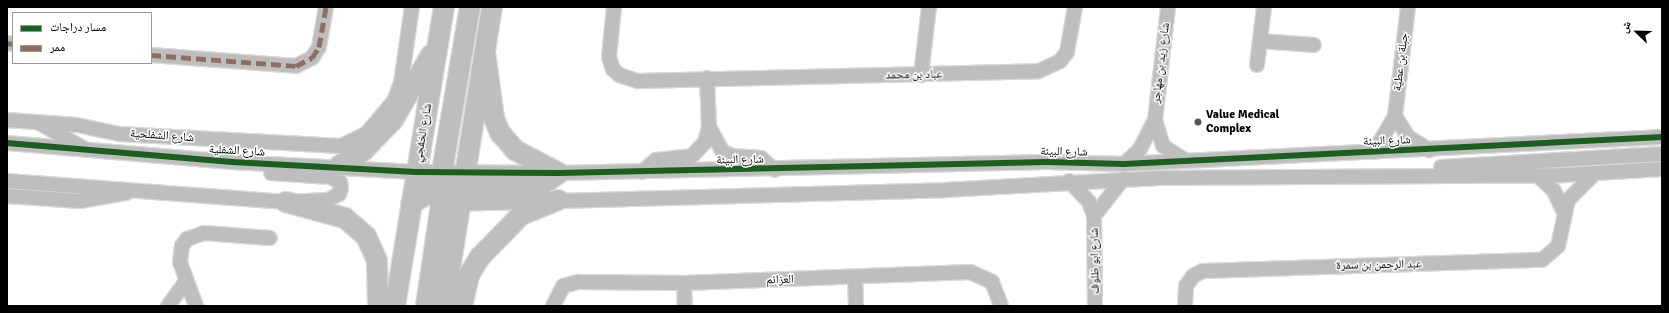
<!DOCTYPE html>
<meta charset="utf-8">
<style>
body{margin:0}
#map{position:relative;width:1669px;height:313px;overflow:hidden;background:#fff;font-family:Signika,"Noto Naskh Arabic",sans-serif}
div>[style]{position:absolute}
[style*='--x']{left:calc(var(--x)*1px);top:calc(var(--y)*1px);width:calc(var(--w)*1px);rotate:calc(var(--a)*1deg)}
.roads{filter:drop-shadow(1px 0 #dbdbdb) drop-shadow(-1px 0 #dbdbdb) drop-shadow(0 1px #dbdbdb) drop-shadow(0 -1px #dbdbdb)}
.minor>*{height:14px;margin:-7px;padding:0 7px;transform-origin:7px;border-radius:7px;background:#bebebe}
.highway>*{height:20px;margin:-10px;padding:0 10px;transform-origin:10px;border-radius:10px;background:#bebebe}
.quiet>*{height:5px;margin-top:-2.5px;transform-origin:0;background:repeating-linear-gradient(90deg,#8d6e63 0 10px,transparent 0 15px)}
.cycleway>*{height:6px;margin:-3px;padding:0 3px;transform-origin:3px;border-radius:3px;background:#1b5e20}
.dots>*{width:11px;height:11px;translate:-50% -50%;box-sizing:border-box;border:2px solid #fff;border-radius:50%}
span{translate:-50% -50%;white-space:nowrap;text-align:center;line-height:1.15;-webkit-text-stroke:3px #fff;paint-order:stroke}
.street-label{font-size:12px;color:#000}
.poi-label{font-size:12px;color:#000;font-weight:700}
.left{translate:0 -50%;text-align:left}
.frame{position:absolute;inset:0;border:8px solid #000;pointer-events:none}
.legend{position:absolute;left:12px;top:12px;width:140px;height:52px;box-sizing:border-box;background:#fff;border:1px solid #999;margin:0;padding:5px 7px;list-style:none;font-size:12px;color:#000}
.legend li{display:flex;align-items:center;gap:8px;height:20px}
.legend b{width:20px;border:1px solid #999}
.north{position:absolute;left:1617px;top:12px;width:40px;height:40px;-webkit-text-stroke:3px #fff;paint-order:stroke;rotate:293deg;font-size:11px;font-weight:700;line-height:16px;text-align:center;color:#000}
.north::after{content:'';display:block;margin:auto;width:14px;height:18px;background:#000;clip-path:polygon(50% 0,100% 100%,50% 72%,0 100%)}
</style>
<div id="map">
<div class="roads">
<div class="minor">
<div style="--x:614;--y:7;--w:50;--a:95.7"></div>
<div style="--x:609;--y:57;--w:13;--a:72"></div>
<div style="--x:613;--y:69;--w:8;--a:45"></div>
<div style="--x:619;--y:75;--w:20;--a:18"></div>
<div style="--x:638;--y:81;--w:401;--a:-1.4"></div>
<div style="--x:1039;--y:71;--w:23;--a:-25"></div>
<div style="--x:1060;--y:61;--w:11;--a:-52"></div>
<div style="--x:1067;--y:52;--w:46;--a:-79.9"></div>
<div style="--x:1260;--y:41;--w:54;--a:4.2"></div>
<div style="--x:7;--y:43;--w:6;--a:9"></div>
<div style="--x:151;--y:55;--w:145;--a:4.3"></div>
<div style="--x:296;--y:66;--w:18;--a:-27"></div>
<div style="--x:312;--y:58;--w:13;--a:-58"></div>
<div style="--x:319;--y:47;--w:41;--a:-80.1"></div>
<div style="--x:1257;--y:65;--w:58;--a:-83.1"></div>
<div style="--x:921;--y:75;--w:68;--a:-83.3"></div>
<div style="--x:1395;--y:116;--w:25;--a:58"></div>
<div style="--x:1408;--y:137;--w:25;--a:32"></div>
<div style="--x:7;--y:120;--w:70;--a:4.1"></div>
<div style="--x:77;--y:125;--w:43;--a:12.1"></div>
<div style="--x:119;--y:134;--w:222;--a:3.1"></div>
<div style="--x:341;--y:146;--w:28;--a:-26"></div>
<div style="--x:366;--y:134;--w:43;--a:-49.7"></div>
<div style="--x:394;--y:101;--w:19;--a:-69"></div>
<div style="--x:401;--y:83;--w:77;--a:-81.8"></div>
<div style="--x:1155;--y:120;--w:27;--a:73"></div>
<div style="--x:1163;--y:146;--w:27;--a:33"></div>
<div style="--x:41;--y:124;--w:48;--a:29.7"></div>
<div style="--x:709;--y:127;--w:29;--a:61"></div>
<div style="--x:723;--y:152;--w:11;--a:22"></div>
<div style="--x:733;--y:156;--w:28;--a:4"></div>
<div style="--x:761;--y:158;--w:18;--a:41"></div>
<div style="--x:7;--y:143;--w:226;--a:4.8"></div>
<div style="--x:232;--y:162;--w:184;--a:3.1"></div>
<div style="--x:416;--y:172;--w:143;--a:0.4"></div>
<div style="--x:559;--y:173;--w:488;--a:-1.3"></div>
<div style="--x:1047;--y:162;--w:77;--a:1.5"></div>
<div style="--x:1124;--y:164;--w:539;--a:-2.87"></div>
<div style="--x:1374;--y:152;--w:42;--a:-59.7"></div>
<div style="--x:1395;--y:116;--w:110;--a:-83.2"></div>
<div style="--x:1124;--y:164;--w:22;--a:-43"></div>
<div style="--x:1140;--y:149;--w:33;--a:-63"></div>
<div style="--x:1155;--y:120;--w:114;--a:-83.4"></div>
<div style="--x:1441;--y:167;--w:221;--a:-3.4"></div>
<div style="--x:642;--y:172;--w:18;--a:-41"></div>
<div style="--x:656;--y:160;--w:36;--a:-6"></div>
<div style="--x:692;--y:156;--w:19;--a:-47"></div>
<div style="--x:705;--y:142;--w:16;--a:-75"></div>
<div style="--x:709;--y:127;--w:49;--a:-92.3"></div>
<div style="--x:1537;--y:175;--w:23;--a:43"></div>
<div style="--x:1554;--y:191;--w:23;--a:65"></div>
<div style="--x:7;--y:181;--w:280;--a:4.3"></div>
<div style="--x:286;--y:202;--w:42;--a:-2.7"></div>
<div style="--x:328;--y:200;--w:13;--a:-29"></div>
<div style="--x:339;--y:194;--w:6;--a:-72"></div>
<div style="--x:341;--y:188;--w:6;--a:-99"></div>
<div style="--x:340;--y:182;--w:11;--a:-153"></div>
<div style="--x:330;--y:177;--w:59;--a:-176.1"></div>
<div style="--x:1069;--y:181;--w:29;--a:46"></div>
<div style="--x:1089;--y:202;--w:15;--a:70"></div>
<div style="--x:1094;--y:216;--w:90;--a:89.4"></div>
<div style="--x:7;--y:196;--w:73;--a:3.9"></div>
<div style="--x:80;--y:201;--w:47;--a:-9.9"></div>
<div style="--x:451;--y:204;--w:494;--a:-1.6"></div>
<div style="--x:945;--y:190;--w:214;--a:-3.2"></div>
<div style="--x:1159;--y:178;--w:404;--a:-0.4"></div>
<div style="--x:1563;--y:175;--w:99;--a:-3.5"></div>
<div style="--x:1094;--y:216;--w:47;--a:-51.9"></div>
<div style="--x:855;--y:277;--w:29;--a:88"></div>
<div style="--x:684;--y:283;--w:23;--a:88"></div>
<div style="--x:168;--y:306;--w:31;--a:-54"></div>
<div style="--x:196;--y:306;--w:47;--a:-110"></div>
<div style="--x:180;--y:262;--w:16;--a:-83"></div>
<div style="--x:182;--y:246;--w:9;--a:-54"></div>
<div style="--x:187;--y:239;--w:18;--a:-19"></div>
<div style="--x:204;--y:233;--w:66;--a:4.3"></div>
<div style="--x:553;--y:306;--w:22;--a:-63"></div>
<div style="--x:563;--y:286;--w:16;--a:-15"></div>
<div style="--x:578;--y:282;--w:106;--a:0.5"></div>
<div style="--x:684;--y:283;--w:286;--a:-2.2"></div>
<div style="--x:970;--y:272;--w:24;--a:24"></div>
<div style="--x:992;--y:282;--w:26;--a:69"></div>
<div style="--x:1185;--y:306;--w:20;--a:-87"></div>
<div style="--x:1186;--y:286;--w:12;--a:-55"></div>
<div style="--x:1193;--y:276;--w:11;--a:-27"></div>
<div style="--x:1203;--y:271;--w:339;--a:-1.9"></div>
<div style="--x:1542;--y:260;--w:21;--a:-41"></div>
<div style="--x:1558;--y:246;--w:47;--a:-77.7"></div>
<div style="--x:1568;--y:200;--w:37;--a:-45"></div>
</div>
<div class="highway">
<div style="--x:339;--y:166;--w:28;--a:-32"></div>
<div style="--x:363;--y:151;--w:43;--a:-45.9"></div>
<div style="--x:393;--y:120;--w:75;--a:-59.7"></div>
<div style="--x:452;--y:198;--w:28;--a:-111"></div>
<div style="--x:442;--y:172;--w:167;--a:-80.4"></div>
<div style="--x:286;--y:202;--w:61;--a:15.2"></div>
<div style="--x:345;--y:218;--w:28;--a:41"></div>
<div style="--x:366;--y:236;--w:27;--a:66"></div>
<div style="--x:377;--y:261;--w:45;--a:88.7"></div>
<div style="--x:411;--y:204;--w:28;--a:-32"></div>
<div style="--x:435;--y:189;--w:106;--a:-1.6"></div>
<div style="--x:541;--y:186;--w:22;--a:-36"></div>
<div style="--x:559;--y:173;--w:50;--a:-152.4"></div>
<div style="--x:515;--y:150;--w:23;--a:-131"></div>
<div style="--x:500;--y:133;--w:16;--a:-112"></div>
<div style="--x:494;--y:118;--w:67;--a:-97.8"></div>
<div style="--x:395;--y:306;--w:303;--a:-80.7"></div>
<div style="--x:426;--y:306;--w:102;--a:-81.6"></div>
<div style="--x:441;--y:205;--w:27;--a:-117"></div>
<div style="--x:444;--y:306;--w:303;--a:-80.9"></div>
<div style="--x:462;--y:306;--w:32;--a:-77"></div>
<div style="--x:469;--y:275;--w:21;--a:-59"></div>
<div style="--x:480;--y:257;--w:59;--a:-45.7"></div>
<div style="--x:521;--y:215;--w:40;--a:-22"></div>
</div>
</div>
<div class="quiet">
<div style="--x:7;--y:43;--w:6;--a:9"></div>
<div style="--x:151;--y:55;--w:145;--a:4.3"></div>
<div style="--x:296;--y:66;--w:18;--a:-27"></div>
<div style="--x:312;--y:58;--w:13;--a:-58"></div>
<div style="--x:319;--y:47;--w:41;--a:-80.1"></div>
</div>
<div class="cycleway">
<div style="--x:7;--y:143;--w:226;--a:4.8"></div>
<div style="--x:232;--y:162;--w:184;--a:3.1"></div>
<div style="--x:416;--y:172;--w:143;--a:0.4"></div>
<div style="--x:559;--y:173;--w:488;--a:-1.3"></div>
<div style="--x:1047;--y:162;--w:77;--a:1.5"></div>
<div style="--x:1124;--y:164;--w:539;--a:-2.87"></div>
</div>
<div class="dots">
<div style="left:1198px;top:122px;background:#595959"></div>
</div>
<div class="street-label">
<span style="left:1401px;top:62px;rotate:-83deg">جبلة بن عطية</span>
<span style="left:1161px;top:63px;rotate:-83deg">شارع زيد بن مهاجر</span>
<span style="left:914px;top:75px;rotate:-1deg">عباد بن محمد</span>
<span style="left:423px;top:133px;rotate:-80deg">شارع الخفجي</span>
<span style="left:162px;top:136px;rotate:4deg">شارع الشفلحية</span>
<span style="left:1387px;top:141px;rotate:-2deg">شارع البيئة</span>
<span style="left:237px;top:151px;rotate:3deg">شارع الشفلية</span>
<span style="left:1064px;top:152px;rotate:1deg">شارع البيئة</span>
<span style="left:740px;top:160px;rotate:-1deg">شارع البيئة</span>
<span style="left:1095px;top:261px;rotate:-91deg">شارع ابو ظلوف</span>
<span style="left:1379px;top:265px;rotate:-1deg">عبد الرحمن بن سمرة</span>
<span style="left:780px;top:280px;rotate:-2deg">العزائم</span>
</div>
<div class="poi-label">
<span class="left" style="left:1206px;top:122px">Value Medical<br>Complex</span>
</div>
<div class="frame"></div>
<ul class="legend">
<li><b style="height:5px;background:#1b5e20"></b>مسار دراجات</li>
<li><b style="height:5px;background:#8d6e63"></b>ممر</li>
</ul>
<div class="north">ش</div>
</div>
